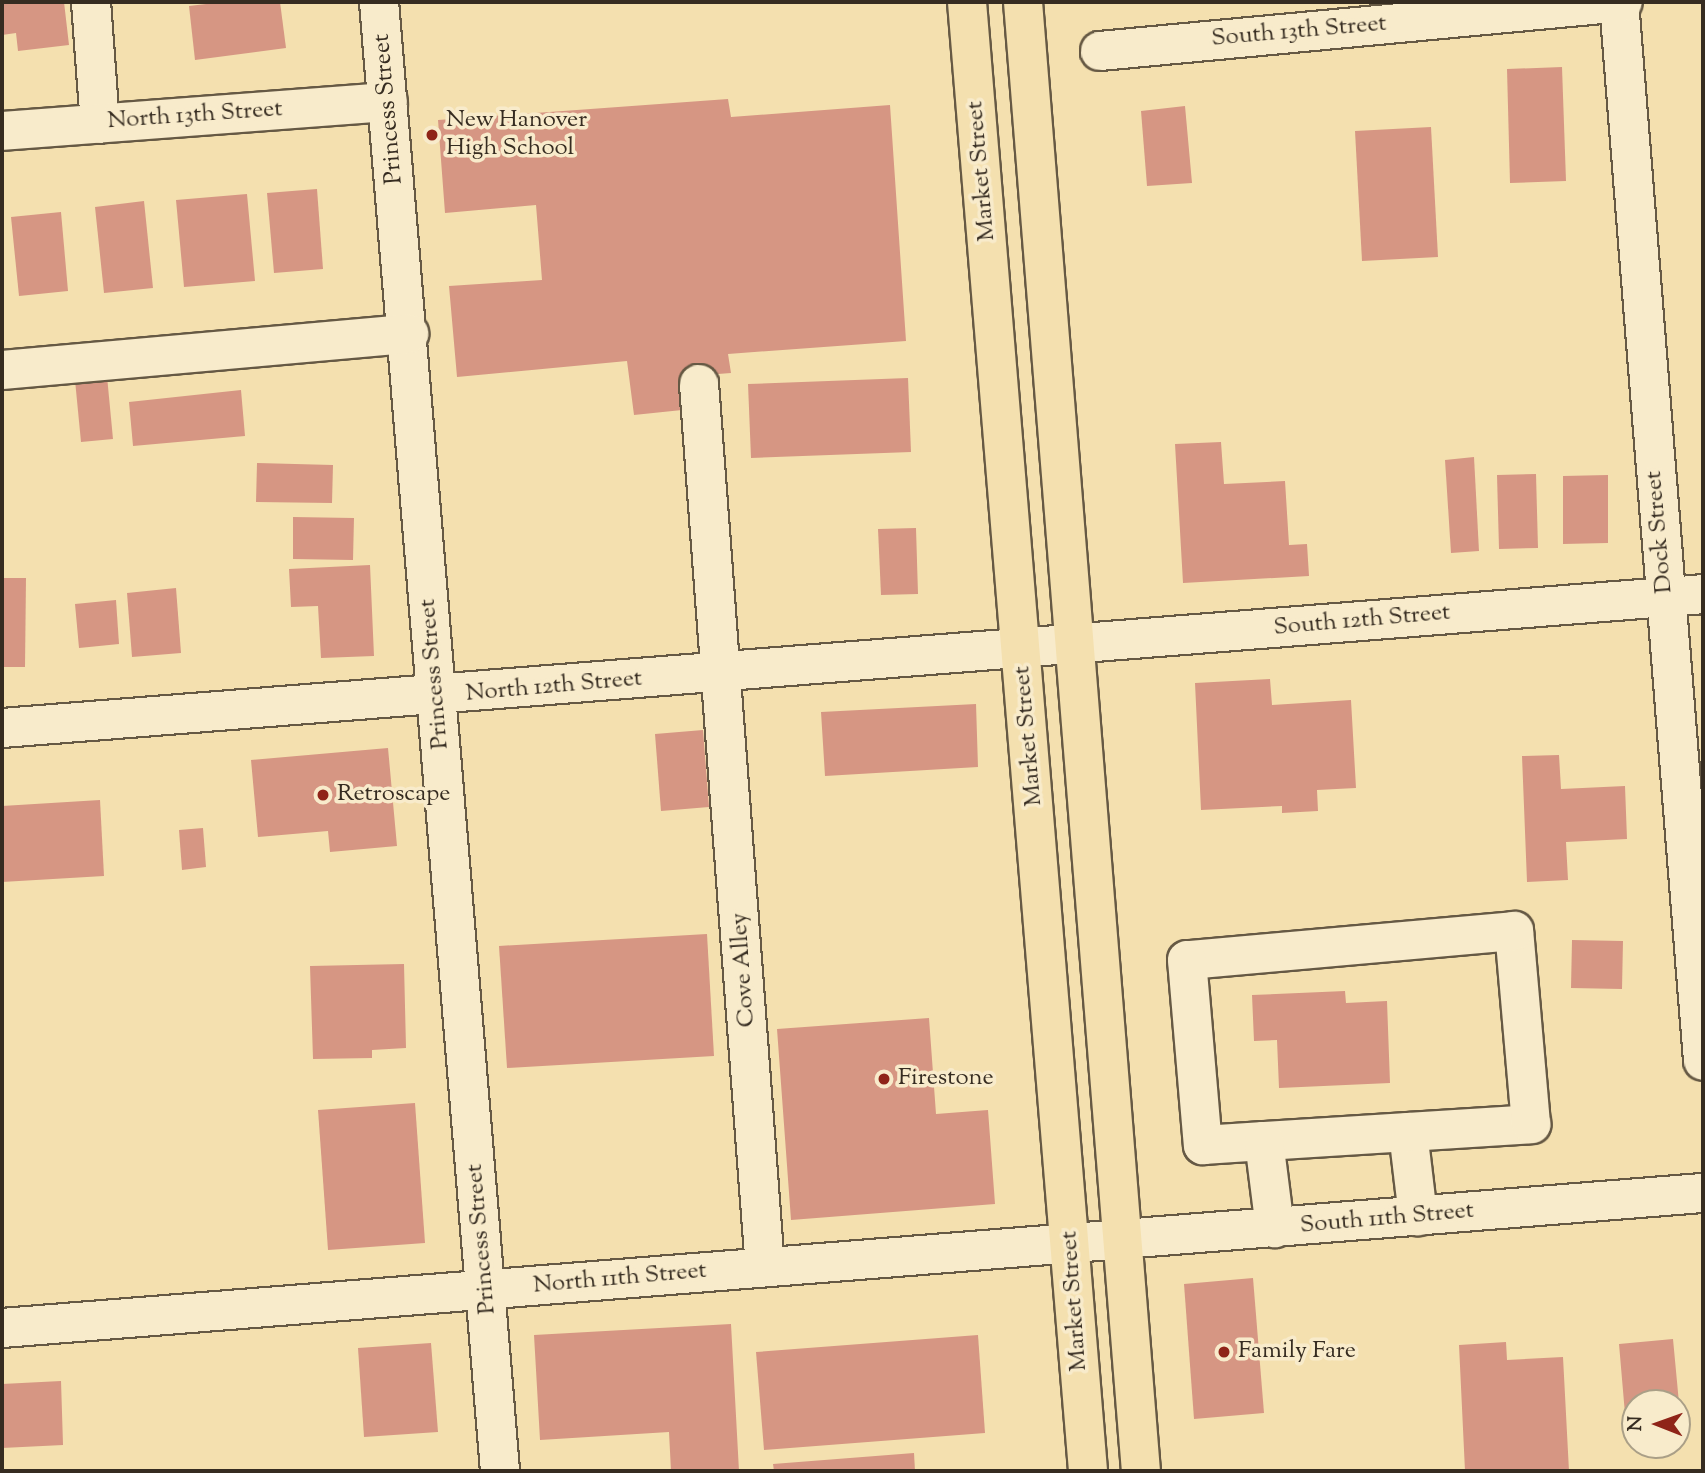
<!DOCTYPE html>
<style>
body{margin:0}
#map{position:relative;width:1705px;height:1473px;overflow:hidden;background:#f4e0af;font-family:"Sorts Mill Goudy",serif}
div>[style]{position:absolute}
[style*='--x']{left:calc(var(--x)*1px);top:calc(var(--y)*1px);width:calc(var(--w)*1px);rotate:calc(var(--a)*1deg)}
.building>*{inset:0;background:#d69683}
.roads{filter:drop-shadow(2px 0 #665944) drop-shadow(-2px 0 #665944) drop-shadow(0 2px #665944) drop-shadow(0 -2px #665944)}
.minor>*{height:38px;margin:-19px;padding:0 19px;transform-origin:19px;border-radius:19px;background:#f8ebcb}
.major>*{height:38px;margin:-19px;padding:0 19px;transform-origin:19px;border-radius:19px;background:#f4e0af}
.dots>*{width:19px;height:19px;translate:-50% -50%;box-sizing:border-box;border:4px solid #f8ebcb;border-radius:50%}
span{translate:-50% -50%;white-space:nowrap;text-align:center;line-height:1.15;-webkit-text-stroke:7px #f8ebcb;paint-order:stroke}
.street-label{font-size:24px;color:#362c21}
.poi-label{font-size:24px;color:#362c21}
.left{translate:0 -50%;text-align:left}
.frame{position:absolute;inset:0;border:4px solid #362c21;pointer-events:none}
.north{position:absolute;left:1621px;top:1389px;width:70px;height:70px;box-sizing:border-box;background:#f8ebcb;border:2px solid #aa9f87;border-radius:50%;rotate:271deg;font-size:19px;font-weight:700;line-height:28px;text-align:center;color:#362c21}
.north::after{content:'';display:block;margin:auto;width:24px;height:32px;background:#8f2418;clip-path:polygon(50% 0,100% 100%,50% 72%,0 100%)}
</style>
<div id="map">
<div class="building">
<div style="clip-path:polygon(2px 2px,64px 2px,69px 45px,18px 51px,16px 33px,2px 35px)"></div>
<div style="clip-path:polygon(223px 2px,280px 2px,286px 48px,195px 60px,189px 6px)"></div>
<div style="clip-path:polygon(1562px 67px,1566px 181px,1510px 183px,1507px 69px)"></div>
<div style="clip-path:polygon(728px 99px,731px 117px,890px 105px,906px 341px,728px 354px,731px 373px,679px 377px,682px 410px,634px 415px,627px 361px,457px 377px,449px 286px,542px 280px,536px 205px,445px 213px,438px 120px)"></div>
<div style="clip-path:polygon(1185px 106px,1192px 183px,1147px 186px,1141px 111px)"></div>
<div style="clip-path:polygon(1431px 127px,1438px 257px,1362px 261px,1355px 131px)"></div>
<div style="clip-path:polygon(317px 189px,323px 269px,274px 273px,267px 193px)"></div>
<div style="clip-path:polygon(247px 194px,255px 281px,184px 287px,176px 200px)"></div>
<div style="clip-path:polygon(144px 201px,153px 288px,104px 293px,95px 207px)"></div>
<div style="clip-path:polygon(61px 212px,68px 291px,19px 296px,11px 217px)"></div>
<div style="clip-path:polygon(107px 376px,113px 439px,81px 442px,75px 380px)"></div>
<div style="clip-path:polygon(908px 378px,911px 452px,751px 458px,748px 384px)"></div>
<div style="clip-path:polygon(241px 390px,245px 436px,133px 446px,129px 402px)"></div>
<div style="clip-path:polygon(1221px 442px,1224px 484px,1285px 481px,1289px 545px,1307px 544px,1309px 576px,1183px 583px,1175px 444px)"></div>
<div style="clip-path:polygon(1474px 457px,1479px 551px,1451px 553px,1445px 460px)"></div>
<div style="clip-path:polygon(257px 463px,333px 465px,332px 503px,256px 502px)"></div>
<div style="clip-path:polygon(1536px 474px,1538px 548px,1499px 549px,1497px 475px)"></div>
<div style="clip-path:polygon(1608px 475px,1608px 543px,1563px 544px,1563px 476px)"></div>
<div style="clip-path:polygon(293px 517px,354px 518px,353px 560px,293px 559px)"></div>
<div style="clip-path:polygon(916px 528px,918px 594px,881px 595px,878px 529px)"></div>
<div style="clip-path:polygon(370px 565px,374px 656px,321px 658px,318px 606px,291px 607px,289px 569px)"></div>
<div style="clip-path:polygon(2px 578px,26px 578px,25px 667px,2px 667px)"></div>
<div style="clip-path:polygon(176px 588px,181px 653px,132px 657px,127px 593px)"></div>
<div style="clip-path:polygon(116px 600px,119px 644px,79px 648px,75px 604px)"></div>
<div style="clip-path:polygon(1270px 679px,1272px 705px,1351px 700px,1356px 788px,1317px 790px,1318px 811px,1282px 813px,1282px 806px,1201px 810px,1195px 683px)"></div>
<div style="clip-path:polygon(976px 704px,978px 767px,825px 776px,821px 712px)"></div>
<div style="clip-path:polygon(703px 730px,709px 807px,661px 811px,655px 734px)"></div>
<div style="clip-path:polygon(388px 748px,397px 846px,330px 852px,328px 831px,258px 837px,251px 760px)"></div>
<div style="clip-path:polygon(1559px 755px,1561px 789px,1625px 786px,1627px 839px,1566px 842px,1568px 880px,1527px 882px,1522px 756px)"></div>
<div style="clip-path:polygon(100px 800px,104px 876px,2px 882px,2px 806px)"></div>
<div style="clip-path:polygon(203px 828px,206px 867px,182px 870px,179px 830px)"></div>
<div style="clip-path:polygon(707px 934px,714px 1056px,507px 1068px,499px 946px)"></div>
<div style="clip-path:polygon(1572px 940px,1623px 941px,1622px 989px,1571px 988px)"></div>
<div style="clip-path:polygon(404px 964px,406px 1048px,372px 1050px,372px 1058px,313px 1059px,310px 966px)"></div>
<div style="clip-path:polygon(1345px 991px,1346px 1003px,1387px 1001px,1390px 1083px,1279px 1088px,1277px 1040px,1254px 1041px,1252px 995px)"></div>
<div style="clip-path:polygon(929px 1018px,936px 1114px,988px 1110px,995px 1204px,791px 1220px,777px 1029px)"></div>
<div style="clip-path:polygon(415px 1103px,425px 1243px,328px 1250px,318px 1110px)"></div>
<div style="clip-path:polygon(1253px 1278px,1264px 1413px,1194px 1419px,1184px 1284px)"></div>
<div style="clip-path:polygon(731px 1324px,739px 1471px,671px 1471px,669px 1432px,540px 1440px,534px 1335px)"></div>
<div style="clip-path:polygon(978px 1335px,985px 1433px,764px 1450px,756px 1352px)"></div>
<div style="clip-path:polygon(1673px 1339px,1679px 1403px,1635px 1403px,1635px 1413px,1625px 1414px,1619px 1344px)"></div>
<div style="clip-path:polygon(1506px 1342px,1507px 1360px,1563px 1357px,1569px 1471px,1465px 1471px,1459px 1345px)"></div>
<div style="clip-path:polygon(431px 1343px,438px 1432px,364px 1437px,358px 1348px)"></div>
<div style="clip-path:polygon(61px 1381px,63px 1445px,2px 1448px,2px 1384px)"></div>
<div style="clip-path:polygon(914px 1453px,915px 1471px,774px 1471px,773px 1464px)"></div>
</div>
<div class="roads">
<div class="minor">
<div style="--x:91;--y:2;--w:122;--a:85.8"></div>
<div style="--x:379;--y:2;--w:1474;--a:85.29"></div>
<div style="--x:1619;--y:2;--w:1062;--a:85.46"></div>
<div style="--x:1100;--y:51;--w:525;--a:-5.35"></div>
<div style="--x:2;--y:131;--w:387;--a:-4.3"></div>
<div style="--x:2;--y:370;--w:409;--a:-5.1"></div>
<div style="--x:699;--y:384;--w:885;--a:85.73"></div>
<div style="--x:2;--y:728;--w:1706;--a:-4.5"></div>
<div style="--x:1408;--y:1132;--w:85;--a:83.2"></div>
<div style="--x:1264;--y:1141;--w:268;--a:-3.6"></div>
<div style="--x:1531;--y:1124;--w:194;--a:-95"></div>
<div style="--x:1514;--y:931;--w:328;--a:174.9"></div>
<div style="--x:1187;--y:960;--w:186;--a:85.1"></div>
<div style="--x:1203;--y:1145;--w:61;--a:-3.8"></div>
<div style="--x:1264;--y:1141;--w:88;--a:82.8"></div>
<div style="--x:2;--y:1328;--w:1706;--a:-4.54"></div>
</div>
<div class="major">
<div style="--x:967;--y:2;--w:1474;--a:85.29"></div>
<div style="--x:1023;--y:2;--w:1474;--a:85.41"></div>
</div>
</div>
<div class="dots">
<div style="left:432px;top:135px;background:#8f2418"></div>
<div style="left:323px;top:795px;background:#8f2418"></div>
<div style="left:884px;top:1079px;background:#8f2418"></div>
<div style="left:1224px;top:1352px;background:#8f2418"></div>
</div>
<div class="street-label">
<span style="left:1299px;top:32px;rotate:-5deg">South 13th Street</span>
<span style="left:389px;top:109px;rotate:-95deg">Princess Street</span>
<span style="left:195px;top:116px;rotate:-4deg">North 13th Street</span>
<span style="left:982px;top:171px;rotate:-95deg">Market Street</span>
<span style="left:1660px;top:532px;rotate:-95deg">Dock Street</span>
<span style="left:1362px;top:621px;rotate:-5deg">South 12th Street</span>
<span style="left:435px;top:674px;rotate:-95deg">Princess Street</span>
<span style="left:554px;top:687px;rotate:-5deg">North 12th Street</span>
<span style="left:1029px;top:736px;rotate:-95deg">Market Street</span>
<span style="left:744px;top:970px;rotate:-94deg">Cove Alley</span>
<span style="left:1387px;top:1219px;rotate:-5deg">South 11th Street</span>
<span style="left:482px;top:1239px;rotate:-95deg">Princess Street</span>
<span style="left:620px;top:1279px;rotate:-5deg">North 11th Street</span>
<span style="left:1075px;top:1301px;rotate:-94deg">Market Street</span>
</div>
<div class="poi-label">
<span class="left" style="left:446px;top:135px">New Hanover<br>High School</span>
<span class="left" style="left:337px;top:795px">Retroscape</span>
<span class="left" style="left:898px;top:1079px">Firestone</span>
<span class="left" style="left:1238px;top:1352px">Family Fare</span>
</div>
<div class="frame"></div>
<div class="north">N</div>
</div>
